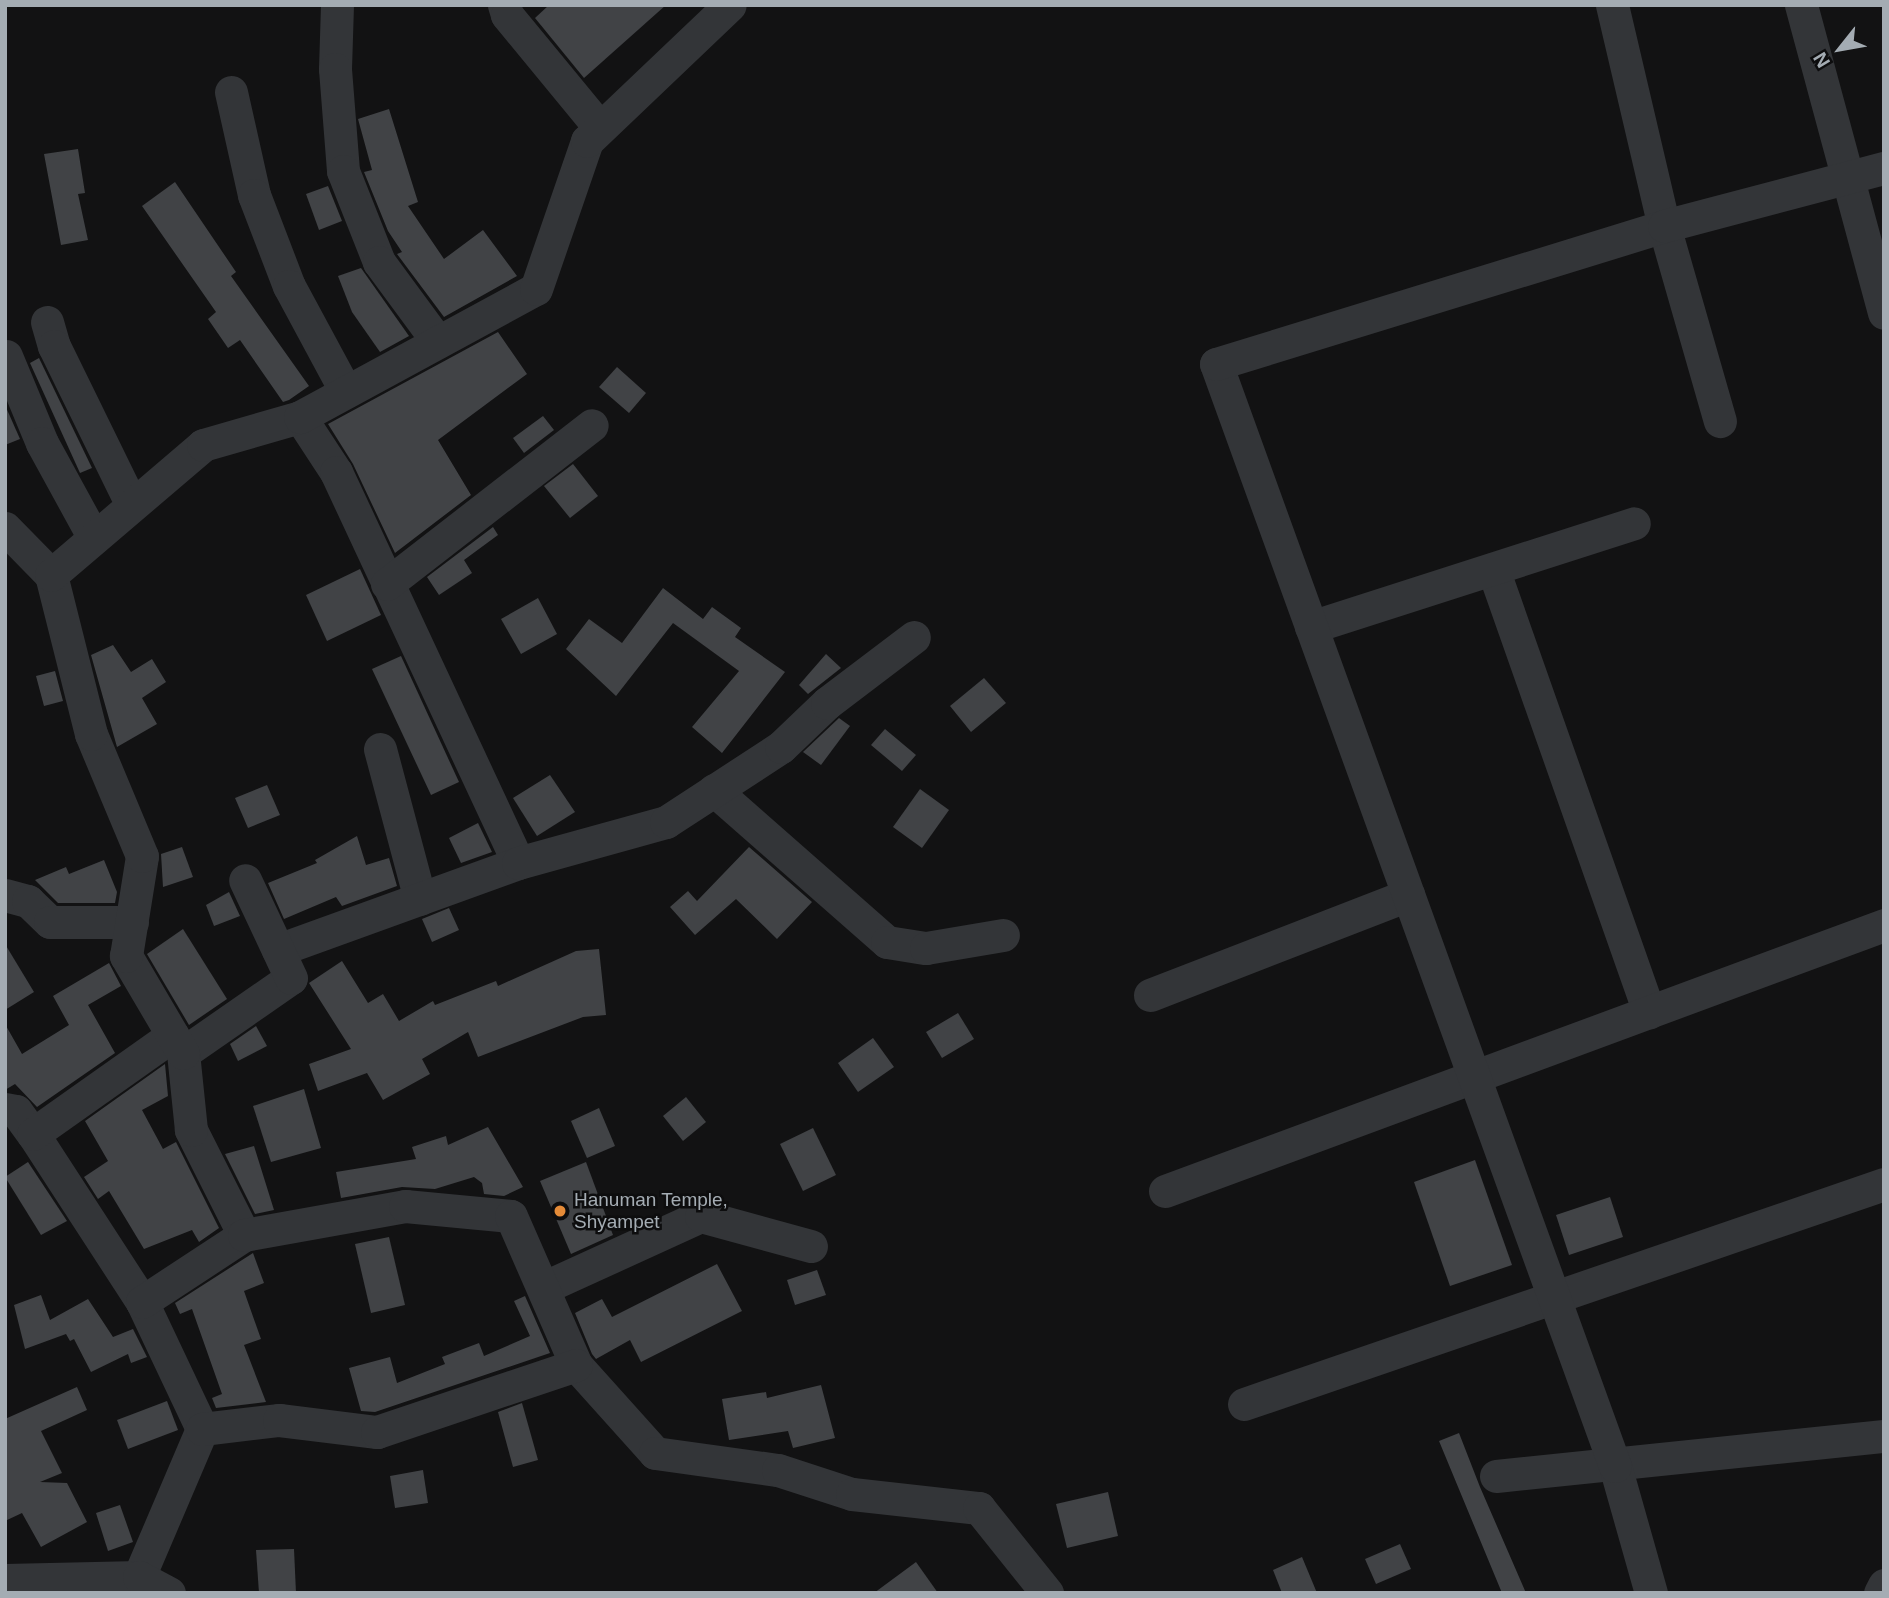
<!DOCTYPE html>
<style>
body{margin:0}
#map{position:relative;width:1889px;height:1598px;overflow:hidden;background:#121213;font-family:Helvetica,sans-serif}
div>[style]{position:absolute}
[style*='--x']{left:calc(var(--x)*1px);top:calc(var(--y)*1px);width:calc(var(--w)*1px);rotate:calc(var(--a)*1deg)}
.building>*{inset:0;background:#414346}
.street>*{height:33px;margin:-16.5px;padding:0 16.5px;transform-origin:16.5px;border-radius:16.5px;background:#333538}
.dots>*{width:19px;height:19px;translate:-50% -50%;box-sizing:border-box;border:4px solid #0d0d0e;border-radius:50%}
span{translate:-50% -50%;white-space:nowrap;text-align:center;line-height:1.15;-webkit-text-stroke:5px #0d0d0e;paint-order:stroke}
.poi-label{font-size:19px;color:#a4acb3}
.left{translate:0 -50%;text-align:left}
.frame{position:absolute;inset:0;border:7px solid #a4acb3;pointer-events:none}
.north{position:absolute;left:1805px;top:14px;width:70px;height:70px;-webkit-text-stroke:5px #0d0d0e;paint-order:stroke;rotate:239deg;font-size:19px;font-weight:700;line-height:28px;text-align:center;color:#a4acb3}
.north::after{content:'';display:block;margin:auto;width:24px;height:32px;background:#a4acb3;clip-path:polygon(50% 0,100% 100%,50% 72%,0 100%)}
</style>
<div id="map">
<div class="building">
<div style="clip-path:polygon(549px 5px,666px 5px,584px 78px,535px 18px)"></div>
<div style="clip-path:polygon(389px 109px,418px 202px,408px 206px,444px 259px,483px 230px,517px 276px,444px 317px,397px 254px,402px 252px,388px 231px,364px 172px,372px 170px,358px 119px)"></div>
<div style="clip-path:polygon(78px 149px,85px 193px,78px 194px,88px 240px,61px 245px,44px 154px)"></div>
<div style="clip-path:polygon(175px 182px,236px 272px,231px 276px,309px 386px,289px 400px,283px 402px,240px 340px,228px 348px,208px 319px,216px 312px,142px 206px)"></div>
<div style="clip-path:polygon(328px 186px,342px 221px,319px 230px,306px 194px)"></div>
<div style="clip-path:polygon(361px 268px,409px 336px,380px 352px,352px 312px,338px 276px)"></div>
<div style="clip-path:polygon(498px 332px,527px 374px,438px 440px,471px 495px,395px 553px,353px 464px,328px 424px)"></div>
<div style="clip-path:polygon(39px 358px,92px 468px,80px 473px,30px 363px)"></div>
<div style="clip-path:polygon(617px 367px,646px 393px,629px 413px,599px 387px)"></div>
<div style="clip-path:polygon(5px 405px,20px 439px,5px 445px)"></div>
<div style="clip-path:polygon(543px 416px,554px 430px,524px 453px,513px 438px)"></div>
<div style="clip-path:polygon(573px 464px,598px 496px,570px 518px,544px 486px)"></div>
<div style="clip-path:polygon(493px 527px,498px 535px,464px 560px,472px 573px,439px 595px,427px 577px)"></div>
<div style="clip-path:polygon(360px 569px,381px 615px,327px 641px,306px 595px)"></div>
<div style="clip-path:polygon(663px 588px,703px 619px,712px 607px,741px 628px,735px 637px,785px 672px,722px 753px,692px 727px,739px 671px,673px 623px,616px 696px,566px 649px,589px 619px,622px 643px)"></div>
<div style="clip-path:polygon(538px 598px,557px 634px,521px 654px,501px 619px)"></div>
<div style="clip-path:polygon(113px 645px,131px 672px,152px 659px,166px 682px,142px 698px,157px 724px,117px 747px,91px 655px)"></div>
<div style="clip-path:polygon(826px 654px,841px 668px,808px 694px,799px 685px)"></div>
<div style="clip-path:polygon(401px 656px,459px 782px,431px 795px,372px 669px)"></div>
<div style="clip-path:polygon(55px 671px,63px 701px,44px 706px,36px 676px)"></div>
<div style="clip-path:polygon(984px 678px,1006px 703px,971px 732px,950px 706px)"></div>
<div style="clip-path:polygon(839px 718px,850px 726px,821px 765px,803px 752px)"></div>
<div style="clip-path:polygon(885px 729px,916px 755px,902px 771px,871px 745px)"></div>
<div style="clip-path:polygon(550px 775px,575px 812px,537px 836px,513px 798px)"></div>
<div style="clip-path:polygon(267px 785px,280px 815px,248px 828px,235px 798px)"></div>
<div style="clip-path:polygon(920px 789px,949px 810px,922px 848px,893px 827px)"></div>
<div style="clip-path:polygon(478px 823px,492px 852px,461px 863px,449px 838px)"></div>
<div style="clip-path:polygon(357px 836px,366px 865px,389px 858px,397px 886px,342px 906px,336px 897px,284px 919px,268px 883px,317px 863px,315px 860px)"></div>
<div style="clip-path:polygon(182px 847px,193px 877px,163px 887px,161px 854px)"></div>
<div style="clip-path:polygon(749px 847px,812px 902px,777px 939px,736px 899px,695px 935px,670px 907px,688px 891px,697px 901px)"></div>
<div style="clip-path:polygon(104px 860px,117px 892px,115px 903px,58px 903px,35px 880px,66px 867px,69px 874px)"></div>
<div style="clip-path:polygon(229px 892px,240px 916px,214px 926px,206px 905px)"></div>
<div style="clip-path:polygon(449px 908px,459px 930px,432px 942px,422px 919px)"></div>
<div style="clip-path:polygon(183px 929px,227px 999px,189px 1025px,147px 954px)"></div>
<div style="clip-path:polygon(5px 944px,34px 992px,5px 1010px)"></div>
<div style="clip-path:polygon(599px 949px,606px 1015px,583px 1017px,478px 1057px,468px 1032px,422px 1059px,430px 1074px,383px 1100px,367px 1073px,318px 1091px,309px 1064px,351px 1049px,309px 983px,342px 961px,368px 1003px,383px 994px,399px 1021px,433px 1001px,435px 1005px,496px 981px,498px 986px,576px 951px)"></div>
<div style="clip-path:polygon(109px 963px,121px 986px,88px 1005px,115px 1053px,37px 1107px,15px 1084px,5px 1090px,5px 1024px,22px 1054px,69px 1025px,53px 996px)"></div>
<div style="clip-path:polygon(958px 1013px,974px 1039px,942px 1058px,926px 1032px)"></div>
<div style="clip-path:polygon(256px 1026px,267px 1046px,238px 1061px,230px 1044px)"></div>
<div style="clip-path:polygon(873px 1038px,894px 1067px,858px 1092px,838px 1063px)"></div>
<div style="clip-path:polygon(165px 1064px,168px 1096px,142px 1110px,163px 1149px,176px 1142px,219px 1228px,199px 1242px,192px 1230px,144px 1249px,109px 1191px,98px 1199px,84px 1177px,108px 1161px,85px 1121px)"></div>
<div style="clip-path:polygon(304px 1089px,321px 1148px,271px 1162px,253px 1106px)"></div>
<div style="clip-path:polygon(686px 1097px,706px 1122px,683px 1141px,663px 1116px)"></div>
<div style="clip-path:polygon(599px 1108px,615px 1146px,587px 1158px,571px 1121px)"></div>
<div style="clip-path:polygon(488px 1127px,523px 1187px,504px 1196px,484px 1194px,482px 1183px,474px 1177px,435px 1189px,402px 1187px,341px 1198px,336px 1172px,416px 1159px,412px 1147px,446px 1136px,448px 1145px)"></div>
<div style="clip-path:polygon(813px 1128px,836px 1175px,803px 1191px,780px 1144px)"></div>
<div style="clip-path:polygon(254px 1146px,274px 1210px,255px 1214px,225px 1154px)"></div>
<div style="clip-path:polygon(1475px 1160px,1512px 1265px,1450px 1286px,1414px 1182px)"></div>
<div style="clip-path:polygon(28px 1162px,67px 1221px,41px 1235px,5px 1177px)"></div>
<div style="clip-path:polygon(586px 1162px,613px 1235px,571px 1254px,540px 1181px)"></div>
<div style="clip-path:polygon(1610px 1197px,1623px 1237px,1569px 1255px,1556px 1215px)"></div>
<div style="clip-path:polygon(389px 1237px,405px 1305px,371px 1313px,355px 1244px)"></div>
<div style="clip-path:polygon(253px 1253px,264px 1283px,244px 1291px,261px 1339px,244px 1345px,266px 1402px,216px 1408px,212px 1398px,222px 1394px,192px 1309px,180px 1314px,175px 1303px)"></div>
<div style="clip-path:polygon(717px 1264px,742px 1311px,641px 1362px,630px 1340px,596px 1359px,592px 1354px,575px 1313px,602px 1299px,612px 1317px)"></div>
<div style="clip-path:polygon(817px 1270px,826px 1295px,795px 1305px,787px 1280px)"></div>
<div style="clip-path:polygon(41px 1295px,50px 1320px,88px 1299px,113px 1337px,133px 1329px,147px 1357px,131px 1363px,128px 1354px,91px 1372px,74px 1339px,70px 1341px,66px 1334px,25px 1349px,14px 1305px)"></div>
<div style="clip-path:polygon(525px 1296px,550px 1353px,375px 1412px,361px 1411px,349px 1368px,390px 1357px,397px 1383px,445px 1364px,442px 1357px,479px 1343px,484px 1356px,530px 1336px,514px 1301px)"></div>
<div style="clip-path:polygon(821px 1385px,835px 1438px,793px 1448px,788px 1431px,729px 1440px,722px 1399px,766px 1392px,767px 1398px)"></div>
<div style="clip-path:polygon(77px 1387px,87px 1410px,41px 1431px,62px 1473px,40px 1482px,67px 1483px,87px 1522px,41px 1547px,22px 1513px,5px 1521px,5px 1419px)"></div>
<div style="clip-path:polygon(167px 1401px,178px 1430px,128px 1449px,117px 1420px)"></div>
<div style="clip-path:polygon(522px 1403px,538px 1460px,513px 1467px,498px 1412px)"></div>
<div style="clip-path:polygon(1459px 1433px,1480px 1487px,1526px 1593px,1502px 1593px,1439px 1441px)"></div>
<div style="clip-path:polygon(423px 1470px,428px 1503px,395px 1508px,390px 1476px)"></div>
<div style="clip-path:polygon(1108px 1492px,1118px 1536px,1067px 1548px,1056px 1504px)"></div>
<div style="clip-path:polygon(120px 1505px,133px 1542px,108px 1551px,96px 1513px)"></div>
<div style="clip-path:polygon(1400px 1544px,1411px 1569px,1376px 1584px,1365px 1559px)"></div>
<div style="clip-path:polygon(294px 1549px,296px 1593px,259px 1593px,256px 1550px)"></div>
<div style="clip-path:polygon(1302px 1557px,1317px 1593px,1282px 1593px,1273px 1570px)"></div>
<div style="clip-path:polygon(916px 1562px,938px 1593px,874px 1593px)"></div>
</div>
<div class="street">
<div style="--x:337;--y:5;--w:64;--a:91.8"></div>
<div style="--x:335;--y:69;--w:102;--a:85.5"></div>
<div style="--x:343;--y:171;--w:98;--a:68.4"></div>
<div style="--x:379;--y:262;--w:99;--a:53.6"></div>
<div style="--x:504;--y:5;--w:10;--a:73"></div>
<div style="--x:507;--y:15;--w:146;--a:50.5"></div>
<div style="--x:1612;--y:5;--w:227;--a:76.8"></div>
<div style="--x:1664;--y:226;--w:203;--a:74"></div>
<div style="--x:1801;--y:5;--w:319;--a:74.9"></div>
<div style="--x:231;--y:92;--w:106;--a:77.4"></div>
<div style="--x:254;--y:195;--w:97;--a:69"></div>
<div style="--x:289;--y:286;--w:120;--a:61.7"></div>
<div style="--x:47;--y:322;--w:25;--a:74"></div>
<div style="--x:54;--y:346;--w:177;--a:63.9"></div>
<div style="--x:6;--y:356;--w:94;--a:67.5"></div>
<div style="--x:42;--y:443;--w:108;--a:61.3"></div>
<div style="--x:300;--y:417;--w:66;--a:56.8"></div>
<div style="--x:336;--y:472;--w:431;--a:65"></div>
<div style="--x:5;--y:528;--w:66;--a:45.6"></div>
<div style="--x:1493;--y:569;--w:470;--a:70.6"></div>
<div style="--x:387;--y:584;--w:259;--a:-37.8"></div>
<div style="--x:1311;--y:627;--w:339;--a:-17.8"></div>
<div style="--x:380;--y:749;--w:155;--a:75.1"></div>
<div style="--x:714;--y:790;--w:230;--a:41.3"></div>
<div style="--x:887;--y:942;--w:39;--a:9"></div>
<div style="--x:926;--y:948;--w:78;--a:-9.6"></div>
<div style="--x:5;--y:895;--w:24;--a:15"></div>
<div style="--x:28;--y:901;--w:30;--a:44"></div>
<div style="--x:50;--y:922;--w:82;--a:0"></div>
<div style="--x:278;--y:950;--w:255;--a:-19.9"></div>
<div style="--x:518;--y:863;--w:154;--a:-15.5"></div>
<div style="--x:666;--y:822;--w:137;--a:-33.1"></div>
<div style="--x:781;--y:747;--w:64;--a:-43.7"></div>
<div style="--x:827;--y:703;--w:109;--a:-37.2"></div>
<div style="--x:1150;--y:995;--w:277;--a:-21.2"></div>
<div style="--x:183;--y:1053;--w:131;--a:-34.8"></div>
<div style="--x:291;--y:978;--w:108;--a:-115.1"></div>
<div style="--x:5;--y:1109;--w:11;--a:10"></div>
<div style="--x:16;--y:1111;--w:29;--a:54"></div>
<div style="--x:33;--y:1134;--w:200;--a:57"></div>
<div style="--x:142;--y:1302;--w:140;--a:64.7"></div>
<div style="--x:202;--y:1429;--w:161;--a:113.1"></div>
<div style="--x:33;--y:1134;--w:171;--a:-35.3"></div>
<div style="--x:1165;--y:1191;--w:767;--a:-20.3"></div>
<div style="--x:244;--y:1235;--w:118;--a:-116.8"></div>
<div style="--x:191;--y:1130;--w:77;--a:-95.9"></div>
<div style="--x:183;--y:1053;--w:113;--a:-120.4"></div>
<div style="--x:126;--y:956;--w:101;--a:-80.9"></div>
<div style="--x:142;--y:856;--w:132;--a:-112.7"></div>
<div style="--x:91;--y:734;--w:164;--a:-104.1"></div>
<div style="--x:51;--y:575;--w:200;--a:-40.5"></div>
<div style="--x:203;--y:445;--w:101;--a:-16.1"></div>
<div style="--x:300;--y:417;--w:268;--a:-28.5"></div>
<div style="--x:536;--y:289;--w:157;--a:-71"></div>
<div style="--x:587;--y:141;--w:197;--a:-43.6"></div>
<div style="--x:545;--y:1287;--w:171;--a:-24.5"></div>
<div style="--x:701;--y:1216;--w:114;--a:15.3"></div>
<div style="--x:142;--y:1302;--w:122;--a:-33.3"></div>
<div style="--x:244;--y:1235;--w:164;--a:-10.2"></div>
<div style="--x:405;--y:1206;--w:106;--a:5.4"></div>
<div style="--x:511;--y:1216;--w:163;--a:66.4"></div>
<div style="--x:576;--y:1365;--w:118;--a:48.1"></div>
<div style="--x:655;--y:1453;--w:124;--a:7.9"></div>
<div style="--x:778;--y:1470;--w:78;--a:18"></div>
<div style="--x:852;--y:1494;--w:128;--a:6.3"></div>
<div style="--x:979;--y:1508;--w:109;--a:51.3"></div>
<div style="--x:1244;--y:1404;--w:677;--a:-18.97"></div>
<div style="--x:202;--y:1429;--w:78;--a:-6.7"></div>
<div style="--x:279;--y:1420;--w:99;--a:7"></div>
<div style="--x:377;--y:1432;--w:210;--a:-18.6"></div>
<div style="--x:1496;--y:1476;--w:390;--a:-5.9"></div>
<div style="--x:5;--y:1580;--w:134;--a:-1.3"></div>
<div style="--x:139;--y:1577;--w:34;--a:28"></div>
<div style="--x:1651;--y:1593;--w:132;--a:-105.8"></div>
<div style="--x:1615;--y:1466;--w:1172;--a:-109.9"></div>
<div style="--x:1216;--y:364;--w:469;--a:-17.1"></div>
<div style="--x:1664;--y:226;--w:228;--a:-14.8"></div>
<div style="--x:1880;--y:1593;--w:9;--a:-63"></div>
</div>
<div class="dots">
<div style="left:560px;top:1211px;background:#e58b38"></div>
</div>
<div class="poi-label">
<span class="left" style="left:574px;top:1211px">Hanuman Temple,<br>Shyampet</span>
</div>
<div class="frame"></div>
<div class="north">N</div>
</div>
